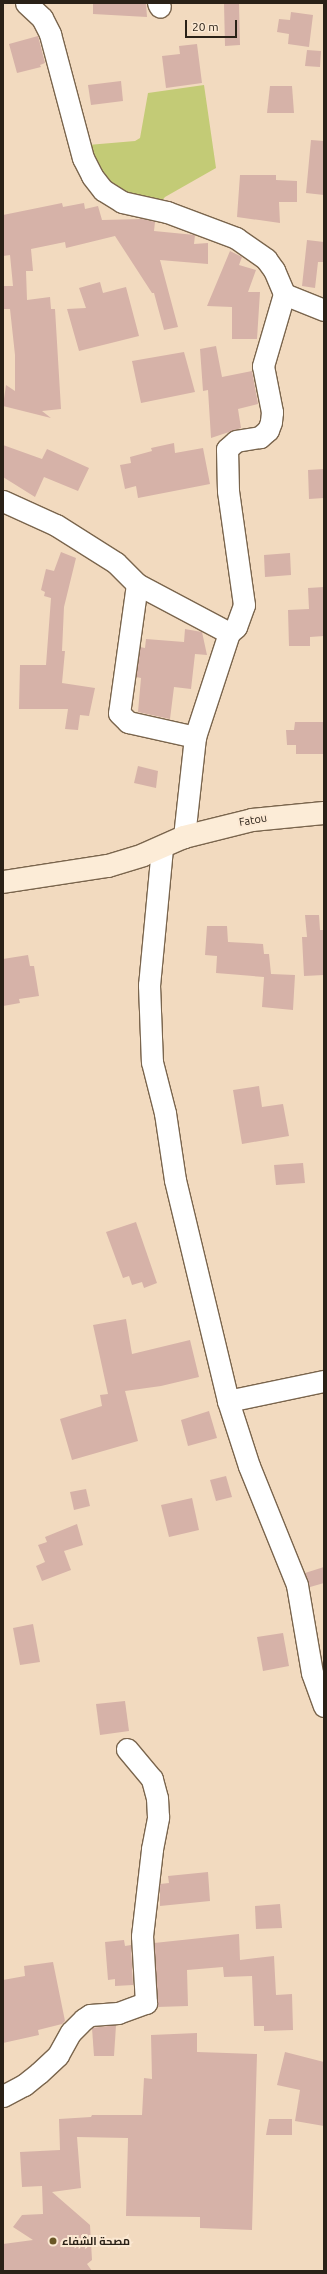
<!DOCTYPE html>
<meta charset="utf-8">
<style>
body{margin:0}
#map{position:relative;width:327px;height:2274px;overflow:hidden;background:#f2dabf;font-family:Ubuntu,Cairo,sans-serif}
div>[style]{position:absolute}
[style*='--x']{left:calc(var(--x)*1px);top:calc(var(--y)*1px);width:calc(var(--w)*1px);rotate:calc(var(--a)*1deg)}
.green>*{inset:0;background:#c3cb76}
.building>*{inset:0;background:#d6b2a8}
.roads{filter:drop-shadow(1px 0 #7a654d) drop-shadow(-1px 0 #7a654d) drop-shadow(0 1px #7a654d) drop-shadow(0 -1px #7a654d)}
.street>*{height:21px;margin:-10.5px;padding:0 10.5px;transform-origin:10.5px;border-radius:10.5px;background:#fff}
.secondary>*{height:22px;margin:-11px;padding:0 11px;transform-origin:11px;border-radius:11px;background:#fcecd7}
.dots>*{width:11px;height:11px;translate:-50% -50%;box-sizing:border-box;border:2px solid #fbe8d2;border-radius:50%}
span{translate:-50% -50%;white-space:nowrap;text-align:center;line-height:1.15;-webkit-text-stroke:4px #fbe8d2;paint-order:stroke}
.street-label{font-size:11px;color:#2a2117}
.poi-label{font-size:11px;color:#2a2117;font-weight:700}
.left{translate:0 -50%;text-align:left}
.frame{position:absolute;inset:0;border:4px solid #2a2117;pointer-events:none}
.scale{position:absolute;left:185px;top:20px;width:52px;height:18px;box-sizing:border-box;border:2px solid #2a2117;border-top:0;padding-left:5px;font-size:12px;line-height:14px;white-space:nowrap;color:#2a2117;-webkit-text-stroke:3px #fbe8d2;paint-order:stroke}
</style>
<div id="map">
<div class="green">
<div style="clip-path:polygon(204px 85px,216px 168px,165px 197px,161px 202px,114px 189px,94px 166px,88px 145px,135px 141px,140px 138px,148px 93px)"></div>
</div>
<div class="building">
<div style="clip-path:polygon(93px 3px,146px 3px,147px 17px,93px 14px)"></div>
<div style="clip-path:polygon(224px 3px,239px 3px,240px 45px,225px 46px)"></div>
<div style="clip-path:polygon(291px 12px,313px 15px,309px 47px,288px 44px,289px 34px,277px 32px,279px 19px,290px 20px)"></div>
<div style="clip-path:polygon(38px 36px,45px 63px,40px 65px,41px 67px,17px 73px,9px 44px)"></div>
<div style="clip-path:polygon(197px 44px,202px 83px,166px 88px,162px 56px,180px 54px,179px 46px)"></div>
<div style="clip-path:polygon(307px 50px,321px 51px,320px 67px,305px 66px)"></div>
<div style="clip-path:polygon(121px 81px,123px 101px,91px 105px,88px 85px)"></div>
<div style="clip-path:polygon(270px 86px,292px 86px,294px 113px,267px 113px)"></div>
<div style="clip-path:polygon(311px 140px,324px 141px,324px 195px,306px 193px)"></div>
<div style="clip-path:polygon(240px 175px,276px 175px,276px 180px,297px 181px,297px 202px,279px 202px,280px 223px,237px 217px)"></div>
<div style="clip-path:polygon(62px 203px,63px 207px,84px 203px,85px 209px,98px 206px,102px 220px,143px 219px,155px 222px,154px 231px,195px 235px,194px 244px,208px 243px,208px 264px,160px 260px,178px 327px,164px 330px,154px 293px,152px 293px,115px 236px,66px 248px,65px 242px,31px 249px,33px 271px,26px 271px,27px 300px,50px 297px,51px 309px,55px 309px,61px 409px,42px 411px,51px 418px,3px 406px,6px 385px,15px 391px,15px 355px,10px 309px,3px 309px,3px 286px,13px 286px,10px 255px,3px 256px,3px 215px)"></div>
<div style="clip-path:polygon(307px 240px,324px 242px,324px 262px,318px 262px,315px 288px,302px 286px)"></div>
<div style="clip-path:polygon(230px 251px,242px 257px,239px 265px,256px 270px,248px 292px,260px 292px,257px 339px,232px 339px,232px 307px,207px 306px)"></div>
<div style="clip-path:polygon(100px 282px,103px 293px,126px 287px,139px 336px,79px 351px,67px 309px,86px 308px,79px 288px)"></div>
<div style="clip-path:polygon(216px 346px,222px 377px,252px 371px,258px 404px,238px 409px,241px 428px,211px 438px,208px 390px,203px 391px,200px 349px)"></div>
<div style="clip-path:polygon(184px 352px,195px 392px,141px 403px,132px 361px)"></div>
<div style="clip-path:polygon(174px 443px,175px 453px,203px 448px,210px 484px,138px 498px,136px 486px,125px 489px,120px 465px,131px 463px,130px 457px,152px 451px,151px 448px)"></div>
<div style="clip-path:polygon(3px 445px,42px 459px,47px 449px,89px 468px,78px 491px,44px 477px,35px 497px,3px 477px)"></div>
<div style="clip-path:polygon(324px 469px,324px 498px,309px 499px,308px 470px)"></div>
<div style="clip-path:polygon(61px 552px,76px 558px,64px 607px,62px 651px,65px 651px,62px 683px,95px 688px,89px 716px,80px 715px,78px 730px,65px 729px,68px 709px,19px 709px,20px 665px,46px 665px,51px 598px,44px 596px,45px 592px,41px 590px,46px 569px,54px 571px)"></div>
<div style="clip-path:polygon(290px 553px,291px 575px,265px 577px,264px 555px)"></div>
<div style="clip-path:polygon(324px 587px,324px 636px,310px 637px,310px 646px,289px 646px,288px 610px,309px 609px,308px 588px)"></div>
<div style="clip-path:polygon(185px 629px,202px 632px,207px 655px,195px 654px,191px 689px,174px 687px,170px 719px,138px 712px,141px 678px,136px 677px,140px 647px,145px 648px,146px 639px,184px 642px)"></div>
<div style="clip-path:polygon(295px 722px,324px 722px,324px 754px,296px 754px,296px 745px,287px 745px,286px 730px,294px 730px)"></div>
<div style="clip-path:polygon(138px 766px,158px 771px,156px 788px,134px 783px)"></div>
<div style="clip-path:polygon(305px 915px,319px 915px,320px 930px,324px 930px,324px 975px,304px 976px,302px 937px,307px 937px)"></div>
<div style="clip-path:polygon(207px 926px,227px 926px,228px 942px,263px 944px,264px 954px,269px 954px,271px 974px,295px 975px,293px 1010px,262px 1007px,264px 977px,216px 973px,217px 956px,205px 955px)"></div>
<div style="clip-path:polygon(28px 955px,30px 966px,34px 966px,39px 996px,19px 999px,20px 1003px,3px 1006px,3px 959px)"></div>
<div style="clip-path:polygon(259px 1086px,262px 1107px,283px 1104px,289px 1136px,242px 1144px,233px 1090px)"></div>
<div style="clip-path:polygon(303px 1163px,305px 1183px,276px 1185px,274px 1165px)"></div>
<div style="clip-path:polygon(136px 1222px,157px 1283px,144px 1288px,142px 1282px,132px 1285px,129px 1276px,123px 1278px,106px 1232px)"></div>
<div style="clip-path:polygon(126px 1319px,132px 1354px,190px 1340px,199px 1377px,161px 1386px,125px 1391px,138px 1441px,72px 1460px,60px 1419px,102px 1406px,100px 1395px,108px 1394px,93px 1325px)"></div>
<div style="clip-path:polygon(209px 1411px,217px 1438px,188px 1446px,181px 1420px)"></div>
<div style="clip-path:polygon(226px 1476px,232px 1497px,216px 1501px,210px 1480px)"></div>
<div style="clip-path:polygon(86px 1489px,90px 1506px,74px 1510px,70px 1492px)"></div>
<div style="clip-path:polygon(192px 1498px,199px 1530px,169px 1537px,161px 1505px)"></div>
<div style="clip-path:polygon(77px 1524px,83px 1545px,64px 1551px,71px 1570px,42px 1581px,36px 1566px,45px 1562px,38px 1545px,47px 1542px,45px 1537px)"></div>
<div style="clip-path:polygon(324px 1567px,324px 1583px,310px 1587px,305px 1573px)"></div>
<div style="clip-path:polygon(33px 1624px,40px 1662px,20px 1665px,13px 1628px)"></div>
<div style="clip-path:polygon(283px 1633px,289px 1666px,263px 1671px,257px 1637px)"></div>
<div style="clip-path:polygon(125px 1701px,129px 1731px,100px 1735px,96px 1704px)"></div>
<div style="clip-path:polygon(208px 1872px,210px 1901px,160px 1906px,160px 1884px,169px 1883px,168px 1876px)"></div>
<div style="clip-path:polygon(280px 1904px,282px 1928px,256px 1929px,255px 1906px)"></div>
<div style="clip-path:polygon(239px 1934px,240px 1960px,274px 1956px,276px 1995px,292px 1994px,293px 2030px,264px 2031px,264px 2026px,254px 2026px,252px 1976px,224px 1977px,223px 1967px,187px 1970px,188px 2006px,157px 2007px,154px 1943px)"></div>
<div style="clip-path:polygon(124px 1940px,125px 1946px,131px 1945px,133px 1985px,115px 1986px,115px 1979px,108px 1980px,105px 1942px)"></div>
<div style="clip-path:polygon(53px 1962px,65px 2021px,62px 2024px,38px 2030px,39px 2035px,3px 2043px,3px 1980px,25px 1976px,24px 1966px)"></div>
<div style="clip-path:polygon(116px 2025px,114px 2056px,94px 2056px,92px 2028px)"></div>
<div style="clip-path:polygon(197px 2033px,197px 2052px,257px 2054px,252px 2230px,200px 2228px,200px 2217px,126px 2216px,128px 2138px,77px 2137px,81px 2188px,52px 2192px,90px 2225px,92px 2260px,87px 2264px,92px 2271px,3px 2271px,3px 2244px,33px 2240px,13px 2227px,22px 2215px,43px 2214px,42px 2186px,22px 2187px,20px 2152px,60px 2150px,59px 2119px,91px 2117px,92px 2115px,142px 2115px,144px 2078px,152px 2079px,151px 2035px)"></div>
<div style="clip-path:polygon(285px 2052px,324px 2062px,324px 2126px,295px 2121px,300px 2090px,277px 2085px)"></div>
<div style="clip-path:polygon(269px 2119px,292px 2119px,292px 2135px,266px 2135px)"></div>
</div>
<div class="roads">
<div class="street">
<div style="--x:26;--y:3;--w:22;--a:43"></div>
<div style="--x:42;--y:18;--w:18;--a:63"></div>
<div style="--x:50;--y:34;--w:128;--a:75.1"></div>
<div style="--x:83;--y:158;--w:20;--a:63"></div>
<div style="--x:92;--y:176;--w:18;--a:52"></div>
<div style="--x:103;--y:190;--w:22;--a:32"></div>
<div style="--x:122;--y:202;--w:46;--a:12.5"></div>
<div style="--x:167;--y:212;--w:74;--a:20.6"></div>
<div style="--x:236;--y:238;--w:37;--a:35"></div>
<div style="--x:266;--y:259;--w:14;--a:54"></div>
<div style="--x:274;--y:270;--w:26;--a:67"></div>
<div style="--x:284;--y:294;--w:75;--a:106.3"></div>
<div style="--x:263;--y:366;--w:47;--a:78.9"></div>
<div style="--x:272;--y:412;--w:10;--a:96"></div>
<div style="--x:271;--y:422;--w:9;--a:111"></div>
<div style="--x:268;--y:430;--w:11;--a:139"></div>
<div style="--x:260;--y:437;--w:24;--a:171"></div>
<div style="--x:236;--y:441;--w:12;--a:138"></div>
<div style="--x:227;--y:449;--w:42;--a:88.6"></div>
<div style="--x:228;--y:491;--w:115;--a:82"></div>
<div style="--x:244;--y:605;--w:23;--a:110"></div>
<div style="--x:236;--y:627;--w:9;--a:139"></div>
<div style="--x:229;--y:633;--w:109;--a:108.1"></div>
<div style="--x:195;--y:737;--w:101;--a:96.3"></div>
<div style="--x:158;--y:3;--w:4;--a:63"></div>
<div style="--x:284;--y:294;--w:43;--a:21.8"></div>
<div style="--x:3;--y:501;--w:58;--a:24.4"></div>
<div style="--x:56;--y:525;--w:71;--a:32.3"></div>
<div style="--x:116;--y:563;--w:30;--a:45"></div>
<div style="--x:137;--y:584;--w:104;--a:28"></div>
<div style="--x:137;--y:584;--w:130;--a:97.9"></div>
<div style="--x:119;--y:713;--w:13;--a:45"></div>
<div style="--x:128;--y:722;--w:69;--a:12.6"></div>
<div style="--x:162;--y:848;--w:138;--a:95.4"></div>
<div style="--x:149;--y:985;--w:77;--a:87.8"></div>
<div style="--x:152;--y:1062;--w:53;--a:75.7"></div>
<div style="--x:165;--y:1113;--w:68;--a:81.5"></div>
<div style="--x:175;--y:1180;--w:227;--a:76.5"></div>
<div style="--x:228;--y:1401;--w:68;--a:72.1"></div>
<div style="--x:249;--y:1466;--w:128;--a:68"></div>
<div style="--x:297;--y:1585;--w:89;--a:80.3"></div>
<div style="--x:312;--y:1673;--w:35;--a:70"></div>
<div style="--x:228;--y:1401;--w:98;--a:-11.8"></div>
<div style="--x:3;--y:2096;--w:24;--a:-28"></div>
<div style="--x:24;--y:2085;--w:19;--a:-39"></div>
<div style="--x:39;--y:2073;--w:26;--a:-43"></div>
<div style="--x:58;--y:2055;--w:26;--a:-61"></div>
<div style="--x:71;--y:2032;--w:18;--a:-45"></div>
<div style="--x:84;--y:2019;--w:7;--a:-34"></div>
<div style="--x:90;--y:2015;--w:28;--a:-4"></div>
<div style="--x:118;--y:2013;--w:30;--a:-20"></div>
<div style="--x:146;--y:2003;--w:67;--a:-93.4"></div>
<div style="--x:142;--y:1936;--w:88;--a:-83.4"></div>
<div style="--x:152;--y:1849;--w:33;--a:-79"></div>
<div style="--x:158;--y:1817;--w:19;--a:-93"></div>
<div style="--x:157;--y:1798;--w:20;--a:-105"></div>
<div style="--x:152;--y:1779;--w:39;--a:-130"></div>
</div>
<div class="secondary">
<div style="--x:3;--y:882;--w:106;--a:-8.7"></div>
<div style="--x:108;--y:866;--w:37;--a:-17"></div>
<div style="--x:143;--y:855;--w:45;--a:-23.7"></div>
<div style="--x:184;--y:837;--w:70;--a:-14"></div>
<div style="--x:252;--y:820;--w:72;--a:-5.6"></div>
</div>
</div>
<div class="dots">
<div style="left:53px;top:2241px;background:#6a5726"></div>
</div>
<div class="street-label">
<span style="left:253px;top:820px;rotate:-10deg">Fatou</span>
</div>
<div class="poi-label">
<span class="left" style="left:62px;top:2241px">مصحة الشفاء</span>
</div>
<div class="frame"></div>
<div class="scale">20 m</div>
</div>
